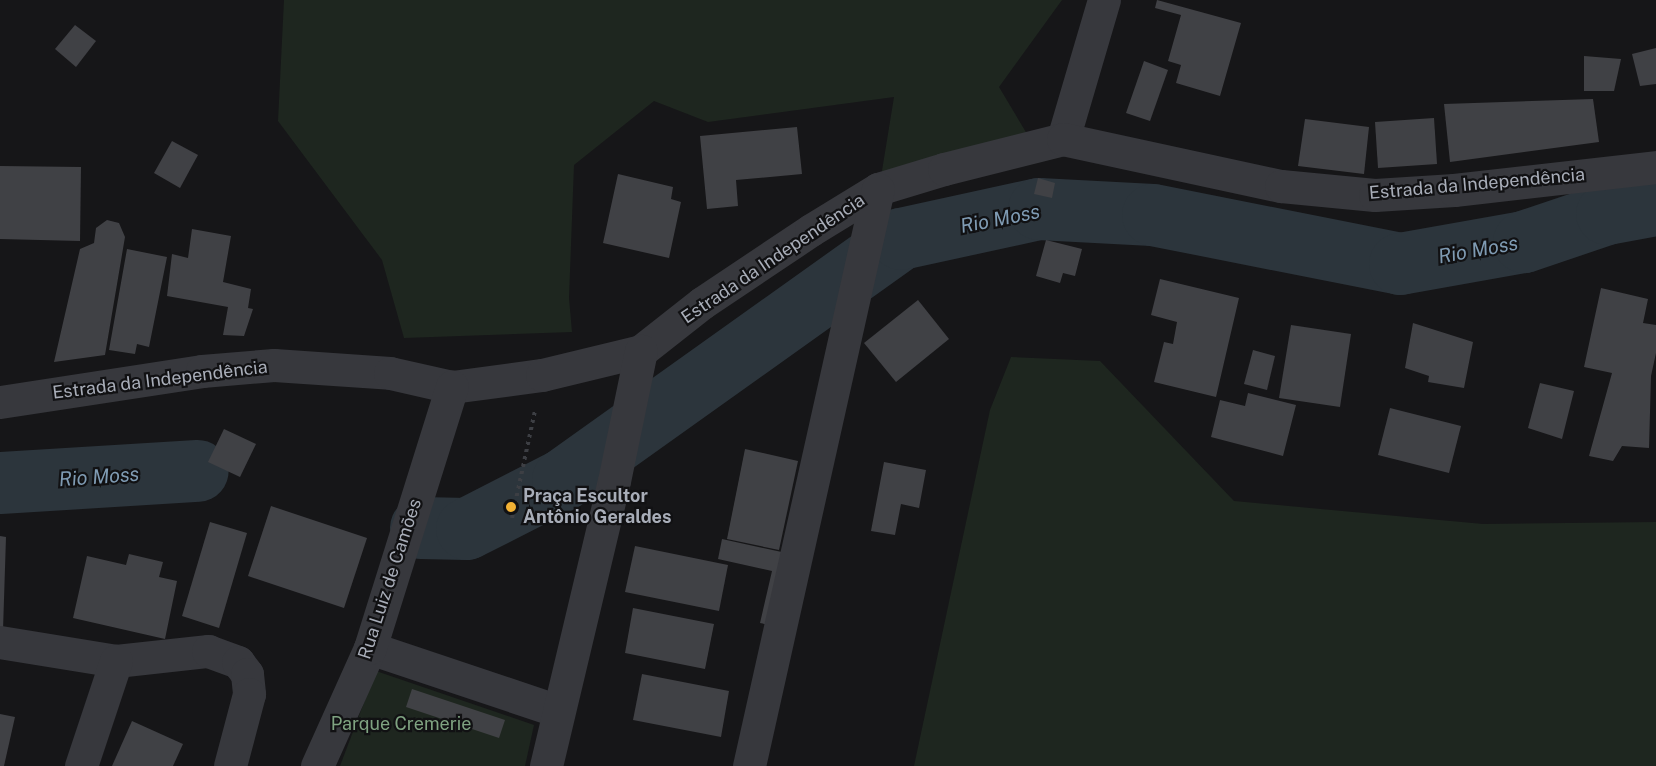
<!DOCTYPE html>
<meta charset="utf-8">
<style>
body{margin:0}
#map{position:relative;width:1656px;height:766px;overflow:hidden;background:#161618;font-family:"Public Sans",sans-serif}
div>[style]{position:absolute}
[style*='--x']{left:calc(var(--x)*1px);top:calc(var(--y)*1px);width:calc(var(--w)*1px);rotate:calc(var(--a)*1deg)}
.green>*{inset:0;background:#1e261f}
.river>*{height:62px;margin:-31px;padding:0 31px;transform-origin:31px;border-radius:31px;background:#2c353c}
.building>*{inset:0;background:#404145}
.path>*{height:4px;margin-top:-2px;transform-origin:0;background:repeating-linear-gradient(90deg,#3d3f44 0 3px,transparent 0 7.5px)}
.minor>*{height:33px;margin:-16.5px;padding:0 16.5px;transform-origin:16.5px;border-radius:16.5px;background:#37383d}
.dots>*{width:16px;height:16px;translate:-50% -50%;box-sizing:border-box;border:3px solid #111113;border-radius:50%}
span{translate:-50% -50%;white-space:nowrap;text-align:center;line-height:1.15;-webkit-text-stroke:4.5px #111113;paint-order:stroke}
.street-label{font-size:18px;color:#a8adb8}
.poi-label{font-size:18px;color:#a8adb8;font-weight:700}
.left{translate:0 -50%;text-align:left}
.park-label{font-size:18px;color:#7fa381}
.water-label{font-size:20px;color:#7f9bb3;font-style:italic}
</style>
<div id="map">
<div class="green">
<div style="clip-path:polygon(284px 0,1062px 0,999px 87px,1030px 139px,880px 183px,894px 97px,708px 122px,654px 101px,574px 165px,569px 298px,572px 332px,404px 338px,382px 260px,278px 121px)"></div>
<div style="clip-path:polygon(1011px 357px,1100px 361px,1234px 501px,1483px 524px,1656px 522px,1656px 766px,914px 766px,990px 410px)"></div>
<div style="clip-path:polygon(376px 671px,534px 725px,525px 766px,340px 766px)"></div>
</div>
<div class="river">
<div style="--x:0;--y:483;--w:198;--a:-3.5"></div>
<div style="--x:421;--y:528;--w:46;--a:1.2"></div>
<div style="--x:467;--y:529;--w:108;--a:-27"></div>
<div style="--x:563;--y:480;--w:415;--a:-35.5"></div>
<div style="--x:901;--y:239;--w:141;--a:-12.3"></div>
<div style="--x:1039;--y:209;--w:114;--a:3"></div>
<div style="--x:1153;--y:215;--w:252;--a:11.2"></div>
<div style="--x:1400;--y:264;--w:126;--a:-10.1"></div>
<div style="--x:1524;--y:242;--w:88;--a:-18.6"></div>
<div style="--x:1607;--y:214;--w:50;--a:-10.4"></div>
</div>
<div class="building">
<div style="clip-path:polygon(1157px 0,1241px 23px,1220px 96px,1176px 83px,1181px 65px,1168px 61px,1181px 15px,1155px 8px)"></div>
<div style="clip-path:polygon(75px 25px,96px 41px,76px 67px,55px 49px)"></div>
<div style="clip-path:polygon(1656px 48px,1656px 84px,1640px 86px,1632px 54px)"></div>
<div style="clip-path:polygon(1584px 56px,1621px 59px,1614px 91px,1584px 91px)"></div>
<div style="clip-path:polygon(1144px 61px,1168px 70px,1150px 121px,1126px 113px)"></div>
<div style="clip-path:polygon(1593px 99px,1599px 142px,1450px 162px,1444px 104px)"></div>
<div style="clip-path:polygon(1434px 118px,1437px 164px,1378px 168px,1375px 122px)"></div>
<div style="clip-path:polygon(1305px 119px,1369px 127px,1364px 174px,1298px 166px)"></div>
<div style="clip-path:polygon(797px 127px,802px 174px,736px 180px,738px 206px,707px 209px,700px 136px)"></div>
<div style="clip-path:polygon(172px 141px,198px 155px,180px 188px,154px 173px)"></div>
<div style="clip-path:polygon(0 166px,81px 167px,80px 241px,0 239px)"></div>
<div style="clip-path:polygon(618px 174px,673px 187px,671px 199px,681px 202px,669px 258px,603px 243px)"></div>
<div style="clip-path:polygon(1038px 178px,1055px 183px,1052px 198px,1034px 194px)"></div>
<div style="clip-path:polygon(107px 220px,119px 223px,125px 237px,105px 355px,54px 362px,80px 249px,94px 243px,96px 228px)"></div>
<div style="clip-path:polygon(192px 229px,231px 236px,223px 282px,251px 289px,248px 308px,253px 309px,244px 336px,223px 335px,228px 307px,167px 296px,172px 254px,188px 258px)"></div>
<div style="clip-path:polygon(1046px 240px,1082px 249px,1075px 276px,1063px 273px,1060px 283px,1036px 276px)"></div>
<div style="clip-path:polygon(127px 249px,167px 257px,149px 347px,137px 344px,135px 354px,109px 350px)"></div>
<div style="clip-path:polygon(1160px 279px,1239px 298px,1216px 397px,1154px 382px,1164px 342px,1173px 344px,1177px 322px,1151px 315px)"></div>
<div style="clip-path:polygon(1601px 288px,1648px 299px,1643px 323px,1656px 325px,1656px 353px,1651px 376px,1649px 448px,1622px 446px,1613px 461px,1589px 456px,1612px 373px,1584px 367px)"></div>
<div style="clip-path:polygon(918px 300px,949px 339px,896px 382px,864px 343px)"></div>
<div style="clip-path:polygon(1413px 323px,1473px 342px,1464px 388px,1428px 382px,1429px 376px,1405px 368px)"></div>
<div style="clip-path:polygon(1291px 325px,1351px 334px,1340px 407px,1279px 398px)"></div>
<div style="clip-path:polygon(1253px 350px,1275px 356px,1267px 390px,1244px 384px)"></div>
<div style="clip-path:polygon(1540px 383px,1574px 391px,1562px 439px,1528px 428px)"></div>
<div style="clip-path:polygon(1248px 393px,1296px 405px,1283px 456px,1211px 437px,1220px 400px,1245px 406px)"></div>
<div style="clip-path:polygon(1390px 408px,1461px 426px,1449px 473px,1378px 455px)"></div>
<div style="clip-path:polygon(224px 429px,256px 444px,240px 477px,208px 462px)"></div>
<div style="clip-path:polygon(745px 449px,798px 461px,779px 550px,727px 539px)"></div>
<div style="clip-path:polygon(884px 462px,926px 470px,919px 508px,901px 504px,895px 535px,871px 531px)"></div>
<div style="clip-path:polygon(271px 506px,367px 538px,344px 608px,248px 576px)"></div>
<div style="clip-path:polygon(210px 522px,247px 533px,219px 628px,182px 616px)"></div>
<div style="clip-path:polygon(0 536px,6px 537px,3px 630px,0 630px)"></div>
<div style="clip-path:polygon(722px 539px,791px 554px,775px 626px,760px 623px,772px 571px,718px 559px)"></div>
<div style="clip-path:polygon(635px 546px,728px 565px,719px 611px,625px 592px)"></div>
<div style="clip-path:polygon(129px 554px,163px 562px,159px 577px,177px 581px,165px 639px,73px 618px,87px 556px,126px 565px)"></div>
<div style="clip-path:polygon(633px 608px,714px 624px,705px 669px,625px 653px)"></div>
<div style="clip-path:polygon(642px 674px,729px 691px,721px 737px,633px 720px)"></div>
<div style="clip-path:polygon(412px 689px,505px 720px,499px 738px,406px 707px)"></div>
<div style="clip-path:polygon(0 714px,15px 717px,4px 766px,0 766px)"></div>
<div style="clip-path:polygon(132px 721px,183px 744px,173px 766px,112px 766px)"></div>
</div>
<div class="path">
<div style="--x:512;--y:518;--w:109;--a:-77.9"></div>
</div>
<div class="minor">
<div style="--x:1063;--y:139;--w:145;--a:-73.6"></div>
<div style="--x:0;--y:402;--w:204;--a:-8.7"></div>
<div style="--x:202;--y:371;--w:72;--a:-4.8"></div>
<div style="--x:274;--y:365;--w:116;--a:3.9"></div>
<div style="--x:390;--y:373;--w:64;--a:12.7"></div>
<div style="--x:452;--y:387;--w:91;--a:-7.6"></div>
<div style="--x:542;--y:375;--w:102;--a:-13.6"></div>
<div style="--x:641;--y:351;--w:78;--a:-38.2"></div>
<div style="--x:702;--y:303;--w:131;--a:-33.8"></div>
<div style="--x:811;--y:230;--w:79;--a:-31.5"></div>
<div style="--x:878;--y:189;--w:69;--a:-16.9"></div>
<div style="--x:944;--y:169;--w:123;--a:-14.1"></div>
<div style="--x:1063;--y:139;--w:223;--a:12.2"></div>
<div style="--x:1281;--y:186;--w:94;--a:5.5"></div>
<div style="--x:1375;--y:195;--w:79;--a:-3.6"></div>
<div style="--x:1454;--y:190;--w:203;--a:-6.5"></div>
<div style="--x:0;--y:642;--w:118;--a:9.3"></div>
<div style="--x:116;--y:661;--w:93;--a:-6.2"></div>
<div style="--x:208;--y:651;--w:32;--a:20"></div>
<div style="--x:238;--y:662;--w:15;--a:53"></div>
<div style="--x:247;--y:674;--w:20;--a:84"></div>
<div style="--x:249;--y:694;--w:74;--a:104.8"></div>
<div style="--x:370;--y:648;--w:198;--a:18.5"></div>
<div style="--x:81;--y:766;--w:111;--a:-71.6"></div>
<div style="--x:317;--y:766;--w:129;--a:-65.8"></div>
<div style="--x:370;--y:648;--w:274;--a:-72.6"></div>
<div style="--x:546;--y:766;--w:293;--a:-76.6"></div>
<div style="--x:614;--y:481;--w:133;--a:-78.3"></div>
<div style="--x:749;--y:766;--w:591;--a:-77.4"></div>
</div>
<div class="dots">
<div style="left:511px;top:507px;background:#f2b134"></div>
</div>
<div class="street-label">
<span style="left:1477px;top:184px;rotate:-5deg">Estrada da Independência</span>
<span style="left:773px;top:259px;rotate:-34deg">Estrada da Independência</span>
<span style="left:160px;top:380px;rotate:-7deg">Estrada da Independência</span>
<span style="left:390px;top:579px;rotate:-72deg">Rua Luiz de Camões</span>
</div>
<div class="poi-label">
<span class="left" style="left:523px;top:507px">Praça Escultor<br>Antônio Geraldes</span>
</div>
<div class="park-label">
<span style="left:401px;top:724px">Parque Cremerie</span>
</div>
<div class="water-label">
<span style="left:1000px;top:219px;rotate:-11deg">Rio Moss</span>
<span style="left:1478px;top:250px;rotate:-10deg">Rio Moss</span>
<span style="left:99px;top:477px;rotate:-4deg">Rio Moss</span>
</div>
</div>
